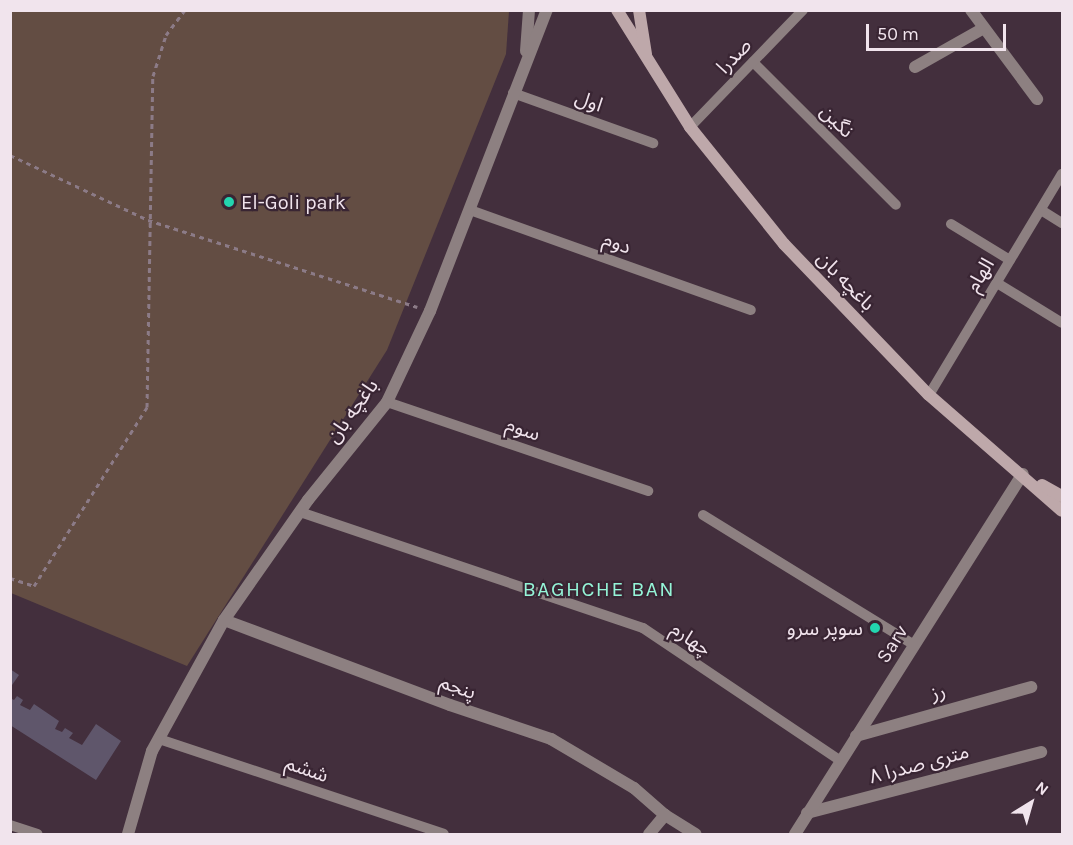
<!DOCTYPE html>
<meta charset="utf-8">
<style>
body{margin:0}
#map{position:relative;width:1073px;height:845px;overflow:hidden;background:#432f3d;font-family:Karla,"Noto Sans Arabic",sans-serif}
div>[style]{position:absolute}
[style*='--x']{left:calc(var(--x)*1px);top:calc(var(--y)*1px);width:calc(var(--w)*1px);rotate:calc(var(--a)*1deg)}
.green>*{inset:0;background:#634d43}
.building>*{inset:0;background:#5f566b}
.path>*{height:3px;margin-top:-1.5px;transform-origin:0;background:repeating-linear-gradient(90deg,#8c7b87 0 4.5px,transparent 0 9px)}
.lane>*{height:10px;margin:-5px;padding:0 5px;transform-origin:5px;border-radius:5px;background:#8d8081}
.street>*{height:12px;margin:-6px;padding:0 6px;transform-origin:6px;border-radius:6px;background:#8d8081}
.secondary>*{height:12px;margin:-6px;padding:0 6px;transform-origin:6px;border-radius:6px;background:#bea8aa}
.dots>*{width:16px;height:16px;translate:-50% -50%;box-sizing:border-box;border:3px solid #392533;border-radius:50%}
span{translate:-50% -50%;white-space:nowrap;text-align:center;line-height:1.15;-webkit-text-stroke:4.5px #392533;paint-order:stroke}
.street-label{font-size:20px;color:#f1e4ed}
.poi-label{font-size:20px;color:#f1e4ed}
.left{translate:0 -50%;text-align:left}
.right{translate:-100% -50%;text-align:right}
.neighbourhood-label{font-size:21px;color:#95f5d8;letter-spacing:1.5px}
.frame{position:absolute;inset:0;border:12px solid #f1e4ed;pointer-events:none}
.north{position:absolute;left:1001px;top:773px;width:60px;height:60px;-webkit-text-stroke:4px #392533;paint-order:stroke;rotate:37deg;font-size:16px;font-weight:700;line-height:24px;text-align:center;color:#f1e4ed}
.north::after{content:'';display:block;margin:auto;width:21px;height:27px;background:#f1e4ed;clip-path:polygon(50% 0,100% 100%,50% 72%,0 100%)}
.scale{position:absolute;left:866px;top:24px;width:140px;height:27px;box-sizing:border-box;border:3px solid #f1e4ed;border-top:0;padding-left:8px;font-size:18px;line-height:21px;white-space:nowrap;color:#f1e4ed;-webkit-text-stroke:4px #392533;paint-order:stroke}
</style>
<div id="map">
<div class="green">
<div style="clip-path:polygon(10px 11px,509px 11px,506px 54px,387px 350px,187px 666px,11px 593px)"></div>
</div>
<div class="building">
<div style="clip-path:polygon(10px 669px,19px 675px,10px 688px)"></div>
<div style="clip-path:polygon(17px 696px,23px 700px,20px 705px,30px 710px,34px 704px,59px 721px,55px 729px,62px 732px,65px 728px,73px 733px,69px 738px,82px 745px,96px 724px,121px 741px,96px 780px,10px 725px,10px 698px,14px 700px)"></div>
</div>
<div class="path">
<div style="--x:10;--y:155;--w:153;--a:25.2"></div>
<div style="--x:148;--y:220;--w:283;--a:17.9"></div>
<div style="--x:10;--y:578;--w:25;--a:18"></div>
<div style="--x:34;--y:586;--w:212;--a:-57.7"></div>
<div style="--x:147;--y:407;--w:331;--a:-89"></div>
<div style="--x:153;--y:76;--w:43;--a:-72.4"></div>
<div style="--x:166;--y:35;--w:31;--a:-53"></div>
</div>
<div class="lane">
<div style="--x:753;--y:62;--w:202;--a:45"></div>
<div style="--x:513;--y:93;--w:149;--a:19.7"></div>
<div style="--x:690;--y:127;--w:163;--a:-46"></div>
<div style="--x:470;--y:210;--w:298;--a:19.6"></div>
<div style="--x:1041;--y:210;--w:25;--a:32"></div>
<div style="--x:951;--y:224;--w:69;--a:31.4"></div>
<div style="--x:997;--y:283;--w:76;--a:31.6"></div>
<div style="--x:929;--y:395;--w:258;--a:-59"></div>
<div style="--x:387;--y:402;--w:276;--a:18.8"></div>
<div style="--x:300;--y:512;--w:362;--a:18.7"></div>
<div style="--x:643;--y:628;--w:239;--a:33.9"></div>
<div style="--x:703;--y:515;--w:248;--a:31.6"></div>
<div style="--x:159;--y:739;--w:300;--a:18.4"></div>
<div style="--x:10;--y:825;--w:29;--a:18"></div>
</div>
<div class="street">
<div style="--x:971;--y:10;--w:111;--a:53.4"></div>
<div style="--x:526;--y:51;--w:41;--a:-85.8"></div>
<div style="--x:915;--y:67;--w:79;--a:-29.5"></div>
<div style="--x:224;--y:620;--w:241;--a:20.6"></div>
<div style="--x:450;--y:705;--w:107;--a:18.6"></div>
<div style="--x:551;--y:739;--w:96;--a:30.6"></div>
<div style="--x:634;--y:788;--w:41;--a:41.1"></div>
<div style="--x:856;--y:736;--w:182;--a:-15.6"></div>
<div style="--x:807;--y:813;--w:242;--a:-14.6"></div>
<div style="--x:128;--y:834;--w:86;--a:-73.9"></div>
<div style="--x:152;--y:751;--w:149;--a:-61.2"></div>
<div style="--x:224;--y:620;--w:146;--a:-55"></div>
<div style="--x:308;--y:500;--w:126;--a:-51.1"></div>
<div style="--x:387;--y:402;--w:101;--a:-64.7"></div>
<div style="--x:430;--y:311;--w:323;--a:-68.8"></div>
<div style="--x:649;--y:834;--w:25;--a:-50"></div>
<div style="--x:665;--y:815;--w:36;--a:32"></div>
<div style="--x:795;--y:834;--w:426;--a:-57.7"></div>
</div>
<div class="secondary">
<div style="--x:617;--y:10;--w:138;--a:58"></div>
<div style="--x:690;--y:127;--w:150;--a:51.2"></div>
<div style="--x:784;--y:244;--w:209;--a:46.2"></div>
<div style="--x:929;--y:395;--w:176;--a:41.1"></div>
<div style="--x:639;--y:10;--w:45;--a:81"></div>
<div style="--x:1042;--y:485;--w:23;--a:29"></div>
</div>
<div class="dots">
<div style="left:229px;top:202px;background:#23d5af"></div>
<div style="left:875px;top:628px;background:#23d5af"></div>
</div>
<div class="street-label">
<span style="left:734px;top:56px;rotate:-46deg">صدرا</span>
<span style="left:589px;top:101px;rotate:20deg">اول</span>
<span style="left:837px;top:121px;rotate:45deg">نگین</span>
<span style="left:617px;top:243px;rotate:20deg">دوم</span>
<span style="left:980px;top:275px;rotate:-59deg">الهام</span>
<span style="left:846px;top:281px;rotate:46deg">باغچه بان</span>
<span style="left:352px;top:411px;rotate:-54deg">باغچه بان</span>
<span style="left:523px;top:429px;rotate:19deg">سوم</span>
<span style="left:691px;top:639px;rotate:34deg">چهارم</span>
<span style="left:892px;top:644px;rotate:-58deg">Sarv</span>
<span style="left:458px;top:687px;rotate:20deg">پنجم</span>
<span style="left:938px;top:692px;rotate:-16deg">رز</span>
<span style="left:919px;top:764px;rotate:-15deg">۸ متری صدرا</span>
<span style="left:307px;top:769px;rotate:19deg">ششم</span>
</div>
<div class="poi-label">
<span class="left" style="left:241px;top:202px">El-Goli park</span>
<span class="right" style="left:863px;top:628px">سوپر سرو</span>
</div>
<div class="neighbourhood-label">
<span style="left:599px;top:589px">BAGHCHE BAN</span>
</div>
<div class="frame"></div>
<div class="north">N</div>
<div class="scale">50 m</div>
</div>
